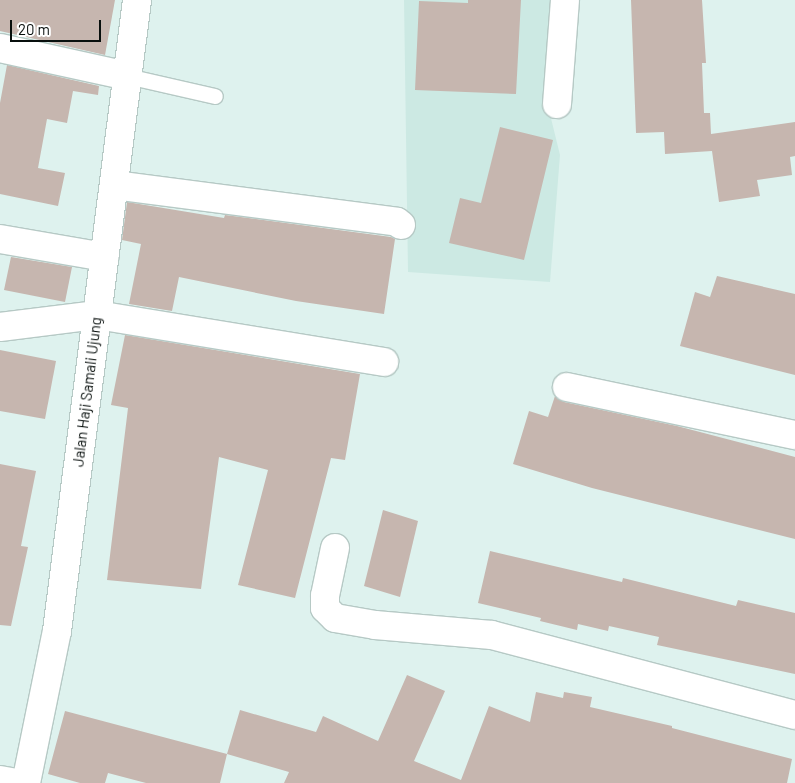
<!DOCTYPE html>
<style>
body{margin:0}
#map{position:relative;width:795px;height:783px;overflow:hidden;background:#def2ee;font-family:Barlow,sans-serif}
div>[style]{position:absolute}
[style*='--x']{left:calc(var(--x)*1px);top:calc(var(--y)*1px);width:calc(var(--w)*1px);rotate:calc(var(--a)*1deg)}
.built>*{inset:0;background:#cce9e3}
.building>*{inset:0;background:#c6b6af}
.roads{filter:drop-shadow(1px 0 #b6c9c5) drop-shadow(-1px 0 #b6c9c5) drop-shadow(0 1px #b6c9c5) drop-shadow(0 -1px #b6c9c5)}
.lane>*{height:15px;margin:-7.5px;padding:0 7.5px;transform-origin:7.5px;border-radius:7.5px;background:#fff}
.street>*{height:28px;margin:-14px;padding:0 14px;transform-origin:14px;border-radius:14px;background:#fff}
span{translate:-50% -50%;white-space:nowrap;text-align:center;line-height:1.15;-webkit-text-stroke:5px #fff;paint-order:stroke}
.street-label{font-size:15px;color:#080f0d}
.scale{position:absolute;left:10px;top:20px;width:91px;height:22px;box-sizing:border-box;border:2px solid #080f0d;border-top:0;padding-left:6px;font-size:15px;line-height:18px;white-space:nowrap;color:#080f0d;-webkit-text-stroke:4px #fff;paint-order:stroke}
</style>
<div id="map">
<div class="built">
<div style="clip-path:polygon(404px 0,554px 0,547px 102px,560px 155px,550px 282px,408px 272px)"></div>
</div>
<div class="building">
<div style="clip-path:polygon(0 0,115px 0,105px 55px,0 31px)"></div>
<div style="clip-path:polygon(468px 0,521px 0,516px 94px,415px 90px,419px 1px,468px 3px)"></div>
<div style="clip-path:polygon(631px 0,702px 0,706px 63px,702px 63px,704px 113px,710px 113px,711px 134px,795px 122px,795px 156px,790px 157px,792px 175px,757px 180px,760px 196px,719px 202px,712px 151px,665px 154px,664px 132px,636px 133px)"></div>
<div style="clip-path:polygon(7px 65px,99px 86px,98px 95px,73px 91px,67px 123px,47px 119px,38px 168px,65px 173px,58px 206px,0 194px,0 103px)"></div>
<div style="clip-path:polygon(500px 127px,553px 140px,524px 260px,449px 243px,460px 198px,481px 203px)"></div>
<div style="clip-path:polygon(127px 202px,224px 218px,225px 215px,391px 237px,395px 239px,384px 314px,296px 301px,179px 277px,172px 311px,129px 304px,141px 244px,122px 240px)"></div>
<div style="clip-path:polygon(11px 257px,72px 267px,65px 302px,4px 290px)"></div>
<div style="clip-path:polygon(717px 276px,795px 294px,795px 375px,680px 346px,695px 292px,710px 297px)"></div>
<div style="clip-path:polygon(125px 335px,360px 374px,345px 460px,331px 458px,295px 598px,238px 585px,268px 470px,219px 457px,201px 589px,107px 580px,128px 408px,111px 405px)"></div>
<div style="clip-path:polygon(0 350px,56px 361px,45px 419px,0 411px)"></div>
<div style="clip-path:polygon(555px 396px,564px 402px,677px 426px,795px 457px,795px 539px,592px 488px,513px 464px,529px 411px,548px 417px)"></div>
<div style="clip-path:polygon(0 464px,36px 471px,21px 546px,28px 547px,11px 626px,0 625px)"></div>
<div style="clip-path:polygon(383px 510px,418px 521px,400px 597px,364px 586px)"></div>
<div style="clip-path:polygon(490px 551px,622px 582px,623px 578px,736px 606px,738px 600px,795px 613px,795px 674px,657px 645px,659px 637px,609px 626px,608px 631px,578px 624px,577px 630px,540px 621px,541px 618px,478px 603px)"></div>
<div style="clip-path:polygon(407px 675px,445px 691px,414px 761px,461px 780px,489px 706px,530px 722px,536px 692px,563px 698px,564px 692px,592px 697px,590px 707px,672px 726px,672px 728px,792px 759px,787px 783px,284px 783px,289px 772px,227px 754px,240px 710px,316px 732px,323px 716px,378px 741px)"></div>
<div style="clip-path:polygon(65px 711px,227px 754px,220px 783px,146px 783px,108px 773px,105px 783px,80px 783px,48px 774px)"></div>
</div>
<div class="roads">
<div class="lane">
<div style="--x:127;--y:76;--w:90;--a:12.8"></div>
</div>
<div class="street">
<div style="--x:0;--y:48;--w:130;--a:12.4"></div>
<div style="--x:557;--y:104;--w:104;--a:-85.6"></div>
<div style="--x:114;--y:185;--w:285;--a:7.4"></div>
<div style="--x:397;--y:222;--w:5;--a:37"></div>
<div style="--x:0;--y:239;--w:106;--a:9.8"></div>
<div style="--x:0;--y:327;--w:98;--a:-7.1"></div>
<div style="--x:97;--y:315;--w:291;--a:9.3"></div>
<div style="--x:567;--y:387;--w:233;--a:11.9"></div>
<div style="--x:335;--y:548;--w:49;--a:101.8"></div>
<div style="--x:325;--y:596;--w:12;--a:90"></div>
<div style="--x:325;--y:608;--w:14;--a:45"></div>
<div style="--x:335;--y:618;--w:41;--a:9.9"></div>
<div style="--x:375;--y:625;--w:117;--a:4.9"></div>
<div style="--x:492;--y:635;--w:313;--a:14.8"></div>
<div style="--x:0;--y:780;--w:17;--a:10"></div>
<div style="--x:26;--y:783;--w:155;--a:-78.5"></div>
<div style="--x:57;--y:631;--w:636;--a:-82.77"></div>
</div>
</div>
<div class="street-label">
<span style="left:87px;top:392px;rotate:-83deg">Jalan Haji Samali Ujung</span>
</div>
<div class="scale">20 m</div>
</div>
